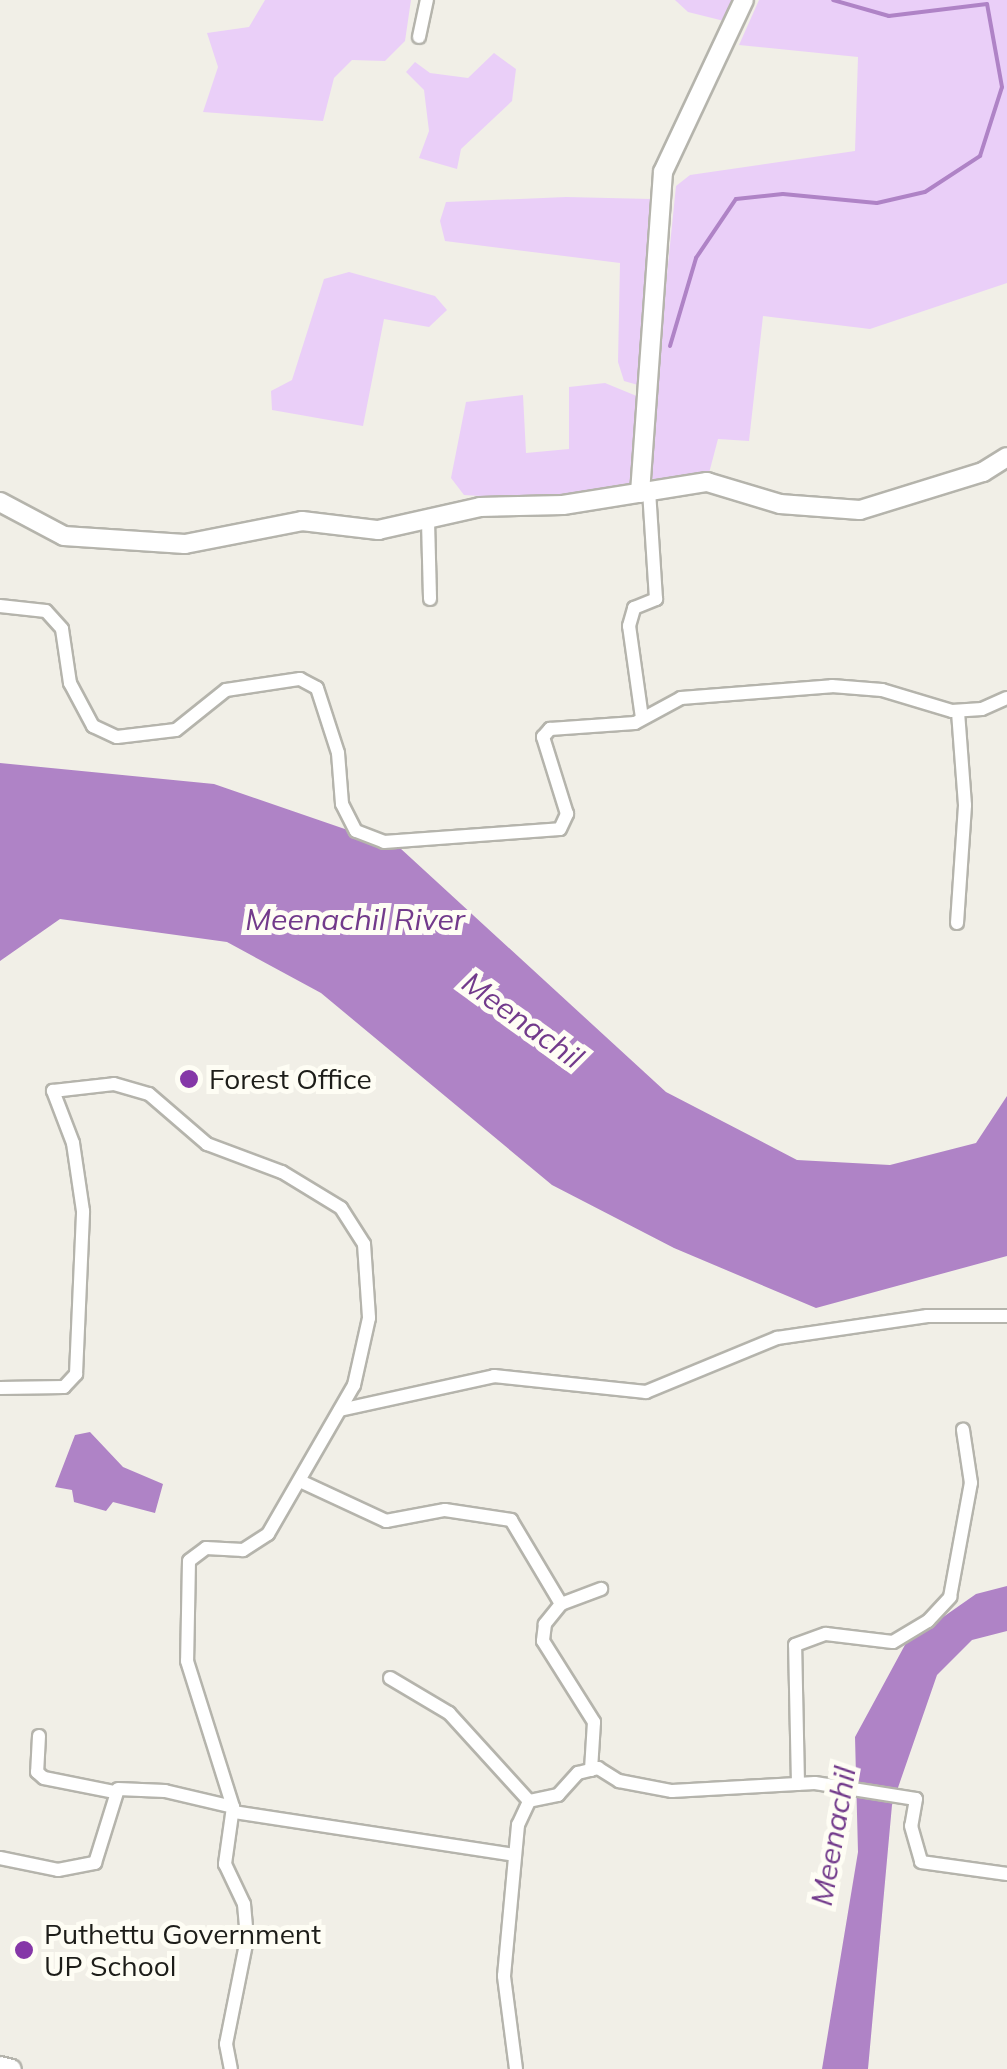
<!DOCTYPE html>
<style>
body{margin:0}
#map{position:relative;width:1007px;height:2069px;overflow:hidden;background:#f1efe7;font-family:Mulish,sans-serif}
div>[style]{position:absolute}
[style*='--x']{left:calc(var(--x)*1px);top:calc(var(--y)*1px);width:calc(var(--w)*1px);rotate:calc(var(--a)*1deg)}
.green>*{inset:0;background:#eacff8}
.water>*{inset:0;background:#af83c6}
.stream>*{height:4px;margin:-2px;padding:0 2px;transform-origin:2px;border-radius:2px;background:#af83c6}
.roads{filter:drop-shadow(2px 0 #b5b4ac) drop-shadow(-2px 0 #b5b4ac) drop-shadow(0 2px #b5b4ac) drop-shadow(0 -2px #b5b4ac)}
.street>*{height:12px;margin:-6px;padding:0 6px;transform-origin:6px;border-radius:6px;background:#fff}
.secondary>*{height:18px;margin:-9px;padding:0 9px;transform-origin:9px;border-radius:9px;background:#fff}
.dots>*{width:28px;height:28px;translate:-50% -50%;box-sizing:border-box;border:5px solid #fefdf4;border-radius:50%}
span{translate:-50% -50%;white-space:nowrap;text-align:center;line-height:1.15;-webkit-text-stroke:10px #fefdf4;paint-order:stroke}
.poi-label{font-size:28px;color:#1d1d19}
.left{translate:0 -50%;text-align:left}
.water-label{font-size:30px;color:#723a8b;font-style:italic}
</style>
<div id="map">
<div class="green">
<div style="clip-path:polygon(265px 0,411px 0,405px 41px,385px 61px,352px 60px,334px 78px,323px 121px,203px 112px,218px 67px,207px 33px,249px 27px)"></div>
<div style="clip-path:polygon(675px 0,734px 0,724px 21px,688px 12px)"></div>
<div style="clip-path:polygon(759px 0,1007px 0,1007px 283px,870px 329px,763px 316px,749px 441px,718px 439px,708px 477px,654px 486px,646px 482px,676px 186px,690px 175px,855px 151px,858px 57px,739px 45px)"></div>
<div style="clip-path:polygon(494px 53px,516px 69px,512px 101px,461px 149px,457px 169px,419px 158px,429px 131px,424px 90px,406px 72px,415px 62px,430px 73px,468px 78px)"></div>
<div style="clip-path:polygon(566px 197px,651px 199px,638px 385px,624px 381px,618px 362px,620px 263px,445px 241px,440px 221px,446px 202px)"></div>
<div style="clip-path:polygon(349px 272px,435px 296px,447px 310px,429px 327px,384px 319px,363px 426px,272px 410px,271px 391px,292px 380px,324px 279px)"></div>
<div style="clip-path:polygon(605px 383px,639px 397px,629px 487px,532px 499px,464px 495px,451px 478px,466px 402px,523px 395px,526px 453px,569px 449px,569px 387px)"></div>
</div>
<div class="water">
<div style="clip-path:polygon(0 763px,214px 784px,400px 848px,666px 1092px,797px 1160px,890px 1165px,976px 1143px,1007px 1096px,1007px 1256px,816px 1308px,674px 1248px,552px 1185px,321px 993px,227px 942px,60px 919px,0 961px)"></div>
<div style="clip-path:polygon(90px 1432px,123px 1467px,163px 1484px,155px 1513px,113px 1502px,106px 1511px,74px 1502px,72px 1490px,55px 1487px,75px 1435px)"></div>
<div style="clip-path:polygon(1007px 1586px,1007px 1631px,972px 1640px,937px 1675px,892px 1805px,868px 2069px,822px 2069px,858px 1852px,855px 1737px,906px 1643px,976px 1594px)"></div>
</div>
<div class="stream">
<div style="--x:670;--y:346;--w:92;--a:-73.5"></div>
<div style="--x:696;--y:258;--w:71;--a:-55.9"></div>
<div style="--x:736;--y:199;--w:47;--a:-6.1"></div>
<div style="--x:783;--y:194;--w:94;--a:5.5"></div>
<div style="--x:877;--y:203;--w:49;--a:-12.9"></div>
<div style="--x:925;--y:192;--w:66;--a:-33.2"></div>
<div style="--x:980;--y:156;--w:72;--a:-72.3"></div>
<div style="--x:1002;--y:87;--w:84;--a:-100.2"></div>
<div style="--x:987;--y:4;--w:99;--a:173"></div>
<div style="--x:889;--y:16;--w:58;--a:-164.1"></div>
</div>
<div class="roads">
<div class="street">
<div style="--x:419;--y:37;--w:38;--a:-78"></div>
<div style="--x:428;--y:521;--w:78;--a:88.5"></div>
<div style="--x:0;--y:606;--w:46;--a:6.2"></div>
<div style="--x:46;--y:611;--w:24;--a:48"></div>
<div style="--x:62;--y:629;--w:55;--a:81.6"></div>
<div style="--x:70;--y:683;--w:49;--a:61.9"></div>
<div style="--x:93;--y:726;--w:26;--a:25"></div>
<div style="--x:117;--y:737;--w:59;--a:-6.8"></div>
<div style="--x:176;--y:730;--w:64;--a:-38.7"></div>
<div style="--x:226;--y:690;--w:75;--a:-8.5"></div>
<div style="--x:300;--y:679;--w:19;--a:28"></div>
<div style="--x:317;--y:688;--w:68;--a:72.1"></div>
<div style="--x:338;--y:753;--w:51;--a:85.5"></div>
<div style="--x:342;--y:804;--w:30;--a:63"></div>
<div style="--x:356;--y:831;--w:30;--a:21"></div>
<div style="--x:384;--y:842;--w:176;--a:-4.2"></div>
<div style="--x:560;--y:829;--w:17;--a:-65"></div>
<div style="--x:567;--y:814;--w:81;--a:-107.3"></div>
<div style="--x:543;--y:737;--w:11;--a:-49"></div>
<div style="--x:550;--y:729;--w:85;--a:-4"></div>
<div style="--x:635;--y:723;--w:52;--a:-28.5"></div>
<div style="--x:681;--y:698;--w:151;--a:-4.5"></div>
<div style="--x:832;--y:686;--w:50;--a:4.6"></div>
<div style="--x:882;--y:690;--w:73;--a:16.7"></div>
<div style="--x:952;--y:711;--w:30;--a:-4"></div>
<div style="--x:982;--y:709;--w:27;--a:-24"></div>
<div style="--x:642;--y:718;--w:93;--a:-98"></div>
<div style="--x:629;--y:626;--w:19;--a:-74"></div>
<div style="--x:634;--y:608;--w:24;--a:-22"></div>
<div style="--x:656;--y:599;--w:108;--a:-93.7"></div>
<div style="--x:957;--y:923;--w:118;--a:-86.1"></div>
<div style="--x:965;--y:805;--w:94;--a:-94.3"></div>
<div style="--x:0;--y:1388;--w:64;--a:-0.9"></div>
<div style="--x:64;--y:1387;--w:18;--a:-47"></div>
<div style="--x:76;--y:1374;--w:163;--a:-87.5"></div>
<div style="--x:83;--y:1211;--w:69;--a:-98.4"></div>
<div style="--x:73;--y:1143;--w:56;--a:-111"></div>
<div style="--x:53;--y:1091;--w:61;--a:-6.5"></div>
<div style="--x:114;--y:1084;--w:36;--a:16"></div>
<div style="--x:149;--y:1094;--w:77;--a:40.8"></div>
<div style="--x:207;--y:1144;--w:80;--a:20.5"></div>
<div style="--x:282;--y:1172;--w:69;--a:31.4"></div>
<div style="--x:341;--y:1208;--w:43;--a:57.4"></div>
<div style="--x:364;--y:1244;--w:74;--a:86.1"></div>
<div style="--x:369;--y:1318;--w:69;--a:102.6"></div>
<div style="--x:354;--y:1385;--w:172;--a:120"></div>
<div style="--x:268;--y:1534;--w:30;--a:147"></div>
<div style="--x:243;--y:1550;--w:37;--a:-177"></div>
<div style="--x:206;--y:1548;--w:21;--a:143"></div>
<div style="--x:189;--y:1561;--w:100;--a:91.1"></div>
<div style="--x:187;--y:1661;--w:153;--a:72.5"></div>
<div style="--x:233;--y:1807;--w:58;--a:98"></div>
<div style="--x:225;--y:1864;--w:44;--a:64.6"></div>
<div style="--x:244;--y:1904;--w:35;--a:85"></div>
<div style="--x:247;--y:1939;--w:107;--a:101.3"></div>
<div style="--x:226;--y:2044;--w:25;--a:79"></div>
<div style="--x:340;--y:1410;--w:158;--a:-12.4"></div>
<div style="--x:494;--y:1376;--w:153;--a:6"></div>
<div style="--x:646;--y:1392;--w:142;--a:-22.4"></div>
<div style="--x:777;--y:1338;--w:152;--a:-8.3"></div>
<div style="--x:927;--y:1316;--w:80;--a:0"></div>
<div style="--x:300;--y:1481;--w:95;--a:24.9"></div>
<div style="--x:386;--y:1521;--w:60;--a:-10.6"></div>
<div style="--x:445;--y:1510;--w:67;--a:8.6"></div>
<div style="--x:511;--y:1520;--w:98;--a:59.2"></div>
<div style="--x:561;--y:1604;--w:26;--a:129"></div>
<div style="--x:545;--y:1624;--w:17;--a:97"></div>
<div style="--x:543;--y:1641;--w:96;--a:57.8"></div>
<div style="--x:594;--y:1722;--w:48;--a:93.6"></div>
<div style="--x:561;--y:1604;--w:43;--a:-20.6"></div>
<div style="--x:390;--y:1678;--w:69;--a:30.7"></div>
<div style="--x:449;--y:1713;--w:119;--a:47.7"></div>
<div style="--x:39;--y:1736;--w:36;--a:93"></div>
<div style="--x:37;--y:1772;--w:9;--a:41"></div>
<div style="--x:44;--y:1778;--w:71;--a:11.3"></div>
<div style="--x:798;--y:1784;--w:139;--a:-91.2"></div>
<div style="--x:795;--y:1645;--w:33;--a:-20"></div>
<div style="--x:826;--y:1634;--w:67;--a:6.8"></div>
<div style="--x:893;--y:1642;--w:41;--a:-31"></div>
<div style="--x:928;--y:1621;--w:33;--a:-47"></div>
<div style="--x:950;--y:1597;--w:116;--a:-79.6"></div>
<div style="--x:971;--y:1483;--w:54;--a:-98.6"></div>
<div style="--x:234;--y:1812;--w:284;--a:8.7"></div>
<div style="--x:0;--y:1858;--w:59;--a:11.7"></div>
<div style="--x:58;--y:1870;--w:38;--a:-11"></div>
<div style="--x:95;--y:1863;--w:77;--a:-72.7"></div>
<div style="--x:118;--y:1789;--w:47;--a:2.4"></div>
<div style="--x:165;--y:1791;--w:70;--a:13.2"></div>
<div style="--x:516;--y:2069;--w:94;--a:-97.4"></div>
<div style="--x:504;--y:1976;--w:152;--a:-84.7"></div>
<div style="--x:518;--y:1825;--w:26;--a:-65"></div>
<div style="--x:529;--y:1801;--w:30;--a:-12"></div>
<div style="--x:558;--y:1795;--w:30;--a:-48"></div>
<div style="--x:578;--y:1773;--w:21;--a:-14"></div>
<div style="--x:598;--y:1768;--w:25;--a:32"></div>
<div style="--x:619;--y:1781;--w:54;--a:10.7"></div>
<div style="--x:672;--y:1791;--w:143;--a:-3.2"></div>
<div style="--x:815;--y:1783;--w:102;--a:9"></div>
<div style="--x:916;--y:1799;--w:27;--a:100"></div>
<div style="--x:911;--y:1826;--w:37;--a:74"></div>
<div style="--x:921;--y:1862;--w:87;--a:7.9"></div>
</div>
<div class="secondary">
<div style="--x:640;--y:493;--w:322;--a:-85.9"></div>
<div style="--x:663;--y:172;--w:190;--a:-64.8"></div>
<div style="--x:0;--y:502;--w:72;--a:28"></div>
<div style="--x:64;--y:536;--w:121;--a:3.8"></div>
<div style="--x:185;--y:544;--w:119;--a:-11.1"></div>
<div style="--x:302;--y:521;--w:77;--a:6.8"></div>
<div style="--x:378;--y:530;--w:105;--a:-12.7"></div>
<div style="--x:480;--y:507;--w:83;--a:-1.4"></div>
<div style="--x:563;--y:505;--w:146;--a:-9.1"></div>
<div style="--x:707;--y:482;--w:76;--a:16.8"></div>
<div style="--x:780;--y:504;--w:80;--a:4.3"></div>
<div style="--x:860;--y:510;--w:129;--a:-17.2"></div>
<div style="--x:983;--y:472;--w:28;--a:-32"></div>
<div style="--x:0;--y:2066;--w:12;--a:14"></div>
</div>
</div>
<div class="dots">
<div style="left:189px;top:1079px;background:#8537a7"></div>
<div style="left:24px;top:1950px;background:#8537a7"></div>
</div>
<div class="poi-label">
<span class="left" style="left:209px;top:1079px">Forest Office</span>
<span class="left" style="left:44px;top:1950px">Puthettu Government<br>UP School</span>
</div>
<div class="water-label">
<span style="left:355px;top:919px">Meenachil River</span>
<span style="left:523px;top:1020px;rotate:36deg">Meenachil</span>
<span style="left:833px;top:1836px;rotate:-80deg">Meenachil</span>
</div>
</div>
